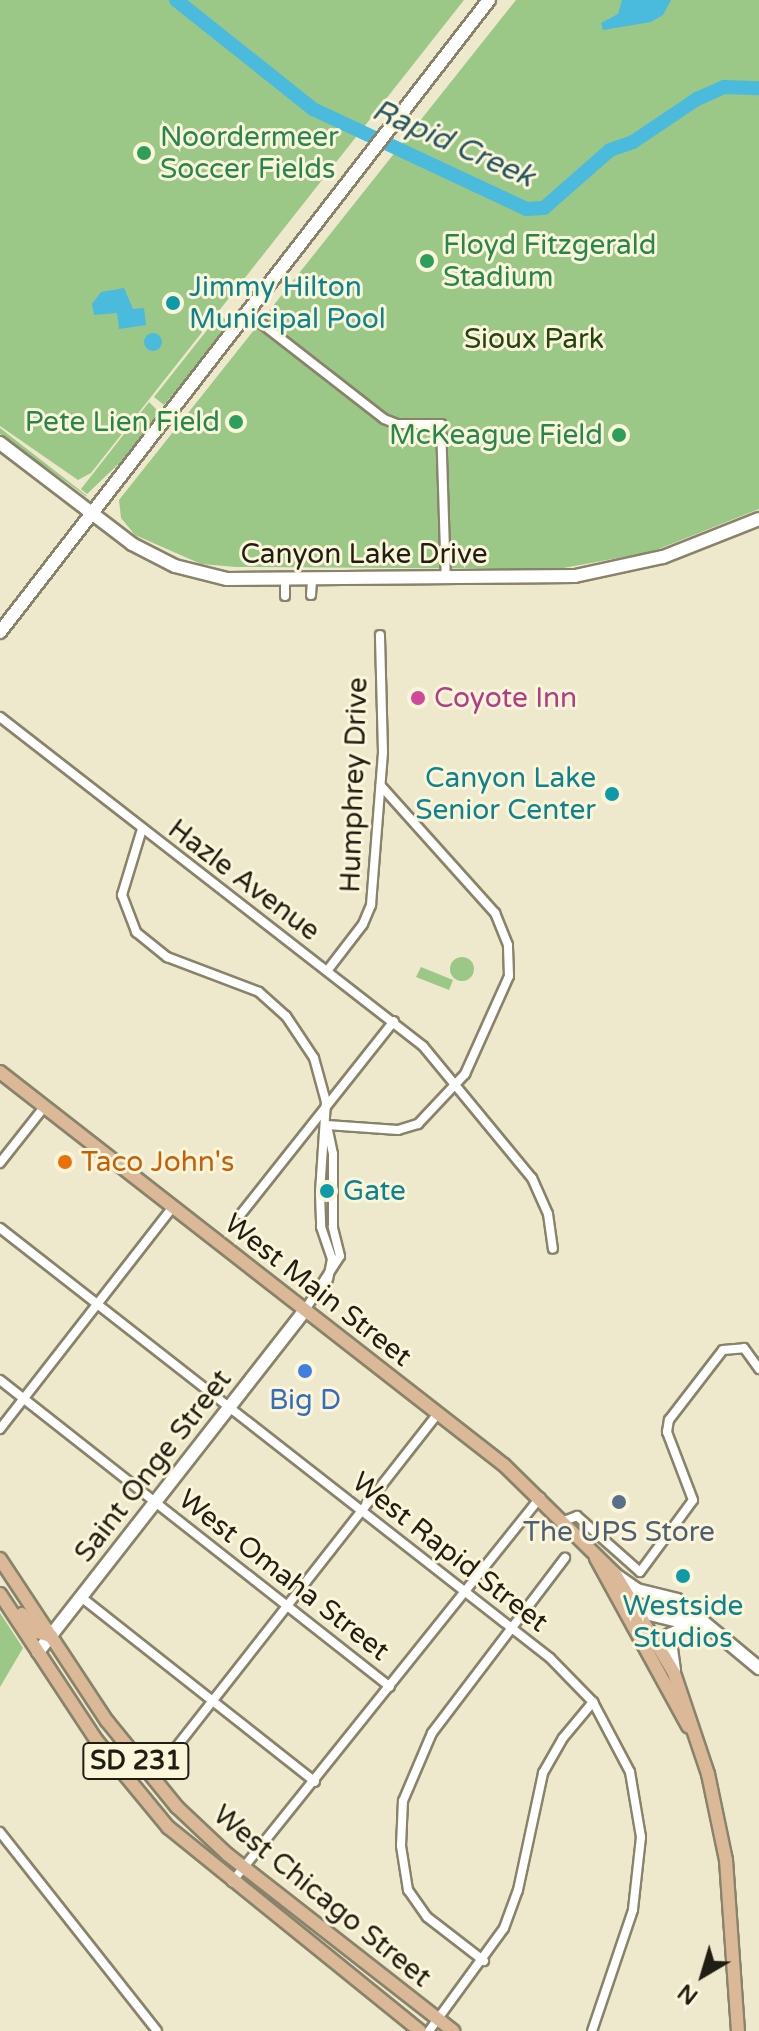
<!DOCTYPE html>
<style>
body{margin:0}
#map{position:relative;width:759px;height:2031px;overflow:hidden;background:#eee8cc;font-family:"Varela Round",sans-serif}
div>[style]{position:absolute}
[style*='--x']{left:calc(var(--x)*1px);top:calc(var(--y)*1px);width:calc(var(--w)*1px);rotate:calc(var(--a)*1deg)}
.green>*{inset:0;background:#9bc787}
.round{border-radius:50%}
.water>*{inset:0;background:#4abadd}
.river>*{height:14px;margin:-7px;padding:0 7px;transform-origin:7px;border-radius:7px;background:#4abadd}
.roads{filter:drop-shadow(2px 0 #88836a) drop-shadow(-2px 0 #88836a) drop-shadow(0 2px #88836a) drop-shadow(0 -2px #88836a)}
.street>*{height:8px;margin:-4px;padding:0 4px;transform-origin:4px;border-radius:4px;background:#fff}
.secondary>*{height:12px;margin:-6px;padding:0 6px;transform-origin:6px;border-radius:6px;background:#fff}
.primary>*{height:12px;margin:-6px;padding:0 6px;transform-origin:6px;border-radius:6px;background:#dbb998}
.dots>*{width:22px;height:22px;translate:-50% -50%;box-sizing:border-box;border:4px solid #fbf5d9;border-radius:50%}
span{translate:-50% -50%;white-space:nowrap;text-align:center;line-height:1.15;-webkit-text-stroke:6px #fbf5d9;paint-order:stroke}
.shield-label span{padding:2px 6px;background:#fbf5d9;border:2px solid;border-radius:6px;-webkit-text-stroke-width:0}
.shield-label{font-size:26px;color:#201e14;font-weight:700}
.leisure-label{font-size:28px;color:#27864d}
.left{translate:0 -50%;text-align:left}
.right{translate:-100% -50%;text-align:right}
.culture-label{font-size:28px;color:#0d838f}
.park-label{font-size:28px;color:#244412}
.street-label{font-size:28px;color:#201e14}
.hotel-label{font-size:28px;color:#b23c85}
.food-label{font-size:28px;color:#c56008}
.shop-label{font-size:28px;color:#366cbe}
.service-label{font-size:28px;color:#4e5e75}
.water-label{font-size:30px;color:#275665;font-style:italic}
.north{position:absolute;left:663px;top:1935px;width:80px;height:80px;-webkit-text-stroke:6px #fbf5d9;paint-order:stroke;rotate:218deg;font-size:22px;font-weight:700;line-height:32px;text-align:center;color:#201e14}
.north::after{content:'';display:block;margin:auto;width:28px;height:36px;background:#201e14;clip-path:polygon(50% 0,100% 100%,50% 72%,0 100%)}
</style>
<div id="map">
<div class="green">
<div style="clip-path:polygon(0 0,464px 0,91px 473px,78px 480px,0 426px)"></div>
<div style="clip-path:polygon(516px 0,759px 0,759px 509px,651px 552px,558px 569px,236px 567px,201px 564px,135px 535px,121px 518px,119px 500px)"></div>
<div style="clip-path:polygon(219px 315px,231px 323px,164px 405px,154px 397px)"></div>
<div style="clip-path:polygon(149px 402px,160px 413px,131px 452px,87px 494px,81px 489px)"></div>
<div style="clip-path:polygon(0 428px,86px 495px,87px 497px,0 434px)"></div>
<div class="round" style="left:450px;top:957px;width:24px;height:24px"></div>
<div style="clip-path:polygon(421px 967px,453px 980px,449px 990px,416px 977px)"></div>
<div style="clip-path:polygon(0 1613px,23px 1648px,0 1687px)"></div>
</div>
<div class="water">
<div style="clip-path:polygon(622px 0,671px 0,663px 15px,651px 22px,603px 30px,601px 23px,618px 14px)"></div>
<div style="clip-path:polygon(124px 288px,133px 309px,144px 308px,146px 325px,119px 329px,117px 313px,94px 315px,92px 304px,101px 292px)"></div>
<div class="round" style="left:144px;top:333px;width:18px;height:18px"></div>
</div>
<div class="river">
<div style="--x:176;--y:0;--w:175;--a:38.5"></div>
<div style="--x:313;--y:109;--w:235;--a:25.1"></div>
<div style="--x:526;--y:209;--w:18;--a:-3"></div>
<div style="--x:544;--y:208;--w:88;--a:-41.3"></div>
<div style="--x:610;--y:150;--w:24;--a:-19"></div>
<div style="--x:633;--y:142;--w:77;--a:-33.9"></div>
<div style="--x:697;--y:99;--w:30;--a:-24"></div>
<div style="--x:724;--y:87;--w:35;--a:2"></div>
</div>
<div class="roads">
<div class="street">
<div style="--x:248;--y:313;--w:172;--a:37.9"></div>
<div style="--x:384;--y:419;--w:14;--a:21"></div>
<div style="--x:397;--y:424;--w:44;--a:0"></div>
<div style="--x:441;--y:424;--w:155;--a:88.2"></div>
<div style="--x:311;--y:595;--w:14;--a:-86"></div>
<div style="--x:285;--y:596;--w:15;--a:-90"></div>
<div style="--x:0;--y:717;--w:536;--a:37.87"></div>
<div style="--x:423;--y:1046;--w:171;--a:50.5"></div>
<div style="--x:532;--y:1178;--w:39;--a:66"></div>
<div style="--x:548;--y:1214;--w:35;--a:82"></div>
<div style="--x:142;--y:829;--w:69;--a:106.9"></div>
<div style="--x:122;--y:895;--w:40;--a:69"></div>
<div style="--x:136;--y:932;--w:40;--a:39"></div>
<div style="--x:167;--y:957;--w:98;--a:20.8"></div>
<div style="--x:259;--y:992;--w:36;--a:42"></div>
<div style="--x:286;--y:1016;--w:50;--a:56.3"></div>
<div style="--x:314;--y:1058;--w:46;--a:74.7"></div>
<div style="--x:326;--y:1102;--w:91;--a:93.8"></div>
<div style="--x:320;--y:1193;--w:34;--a:88"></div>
<div style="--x:321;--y:1227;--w:34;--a:71"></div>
<div style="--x:332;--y:1259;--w:20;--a:101"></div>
<div style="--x:327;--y:971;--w:59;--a:-52.5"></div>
<div style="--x:363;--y:924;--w:21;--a:-67"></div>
<div style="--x:371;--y:905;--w:153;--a:-85.5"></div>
<div style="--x:383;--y:752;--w:117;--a:-91.5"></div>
<div style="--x:327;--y:1125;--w:71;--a:4"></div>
<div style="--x:398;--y:1130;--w:21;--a:-17"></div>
<div style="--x:418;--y:1124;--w:69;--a:-46.8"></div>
<div style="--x:465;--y:1074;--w:107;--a:-65.8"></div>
<div style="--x:509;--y:976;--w:31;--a:-92"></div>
<div style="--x:508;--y:945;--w:35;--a:-112"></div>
<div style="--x:495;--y:913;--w:171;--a:-131.9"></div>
<div style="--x:0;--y:1163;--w:73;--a:-51.7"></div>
<div style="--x:241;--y:1214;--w:246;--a:-51.6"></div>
<div style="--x:0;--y:1228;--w:698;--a:38.02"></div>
<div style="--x:550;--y:1658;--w:62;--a:45.7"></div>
<div style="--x:593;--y:1702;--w:79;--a:62.1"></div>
<div style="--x:630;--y:1772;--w:66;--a:80.4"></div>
<div style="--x:641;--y:1837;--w:73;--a:96.3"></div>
<div style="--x:633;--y:1910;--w:128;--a:108.7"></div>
<div style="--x:305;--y:1310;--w:64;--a:-57.1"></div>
<div style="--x:340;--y:1256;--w:30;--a:-104"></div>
<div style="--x:333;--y:1227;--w:73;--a:-90"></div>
<div style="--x:333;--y:1154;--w:29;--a:-102"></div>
<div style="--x:0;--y:1380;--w:496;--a:38.2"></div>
<div style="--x:0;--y:1429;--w:281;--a:-52.1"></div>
<div style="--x:564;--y:1521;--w:14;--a:-21"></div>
<div style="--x:577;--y:1516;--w:84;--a:41.6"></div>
<div style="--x:640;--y:1572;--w:89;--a:-53.6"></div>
<div style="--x:693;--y:1500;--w:73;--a:-110.9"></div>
<div style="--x:667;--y:1432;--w:12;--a:-81"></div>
<div style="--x:669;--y:1420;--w:88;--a:-52.4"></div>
<div style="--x:723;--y:1350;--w:21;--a:-5"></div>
<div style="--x:744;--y:1348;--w:26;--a:54"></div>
<div style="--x:81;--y:1597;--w:298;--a:38.3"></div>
<div style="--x:167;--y:1759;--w:439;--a:-51.9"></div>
<div style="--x:0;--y:1832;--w:253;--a:51.7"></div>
<div style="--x:232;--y:1882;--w:493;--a:-51.3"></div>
<div style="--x:484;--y:1961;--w:72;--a:-142.3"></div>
<div style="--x:427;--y:1917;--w:33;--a:-125"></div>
<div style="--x:408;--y:1890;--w:45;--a:-99"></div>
<div style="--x:401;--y:1846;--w:45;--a:-87.5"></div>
<div style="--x:403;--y:1801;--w:74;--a:-66.9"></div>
<div style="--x:432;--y:1733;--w:220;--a:-52.8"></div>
<div style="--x:429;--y:2031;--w:127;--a:-53.9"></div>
<div style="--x:504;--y:1928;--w:40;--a:-69.8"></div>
<div style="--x:518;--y:1890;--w:120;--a:-77.9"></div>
<div style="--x:543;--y:1773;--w:40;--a:-60.3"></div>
<div style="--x:563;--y:1738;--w:47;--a:-50.2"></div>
</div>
<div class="secondary">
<div style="--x:0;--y:443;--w:166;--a:37.4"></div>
<div style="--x:132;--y:544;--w:48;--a:27.1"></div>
<div style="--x:175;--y:566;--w:54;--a:14"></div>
<div style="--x:227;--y:579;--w:348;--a:-0.5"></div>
<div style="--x:575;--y:576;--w:90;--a:-12.2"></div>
<div style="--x:663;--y:557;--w:103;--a:-21.6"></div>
<div style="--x:0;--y:632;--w:799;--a:-52.27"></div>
<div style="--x:617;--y:1576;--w:24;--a:35"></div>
<div style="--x:637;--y:1590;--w:41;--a:14"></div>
<div style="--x:677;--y:1600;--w:107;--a:39.7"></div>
<div style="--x:633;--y:1610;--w:73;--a:13.5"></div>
<div style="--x:38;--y:1652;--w:434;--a:-52"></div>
<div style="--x:674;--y:1670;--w:35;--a:-98"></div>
<div style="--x:669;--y:1635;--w:25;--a:-23"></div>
</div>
<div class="primary">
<div style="--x:0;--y:1072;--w:639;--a:37.95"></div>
<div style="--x:504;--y:1465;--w:156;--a:44.5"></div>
<div style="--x:615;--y:1574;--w:115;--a:59.2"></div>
<div style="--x:674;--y:1673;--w:107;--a:71.4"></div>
<div style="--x:708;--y:1774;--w:88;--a:78.2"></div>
<div style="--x:726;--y:1860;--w:171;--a:86"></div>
<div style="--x:596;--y:1558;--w:192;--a:61.3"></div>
<div style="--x:0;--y:1559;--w:194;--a:56.6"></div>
<div style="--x:107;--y:1721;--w:111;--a:50.9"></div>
<div style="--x:177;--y:1807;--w:70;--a:43.3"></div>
<div style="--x:228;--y:1855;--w:286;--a:38"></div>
<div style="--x:0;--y:1594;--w:176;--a:56.6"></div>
<div style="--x:97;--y:1741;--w:112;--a:50.5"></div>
<div style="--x:168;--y:1827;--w:324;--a:39"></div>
<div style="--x:22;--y:1614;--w:23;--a:50"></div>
<div style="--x:37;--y:1632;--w:15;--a:16"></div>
</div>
</div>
<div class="dots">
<div style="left:144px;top:153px;background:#2e9e5b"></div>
<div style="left:427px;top:261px;background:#2e9e5b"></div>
<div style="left:173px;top:303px;background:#0f9aa8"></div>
<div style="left:236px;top:422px;background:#2e9e5b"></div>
<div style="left:619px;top:435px;background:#2e9e5b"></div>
<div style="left:418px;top:698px;background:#d1479c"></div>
<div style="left:612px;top:794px;background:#0f9aa8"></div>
<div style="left:65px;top:1162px;background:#e8710a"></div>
<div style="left:327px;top:1191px;background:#0f9aa8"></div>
<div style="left:305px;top:1371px;background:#3f7fe0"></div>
<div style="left:619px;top:1502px;background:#5c6f8a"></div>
<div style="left:683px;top:1576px;background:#0f9aa8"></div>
</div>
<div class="shield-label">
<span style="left:136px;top:1761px">SD 231</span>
</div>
<div class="leisure-label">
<span class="left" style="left:160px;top:153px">Noordermeer<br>Soccer Fields</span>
<span class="left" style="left:443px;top:261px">Floyd Fitzgerald<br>Stadium</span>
<span class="right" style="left:220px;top:422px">Pete Lien Field</span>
<span class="right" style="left:603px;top:435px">McKeague Field</span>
</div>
<div class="culture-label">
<span class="left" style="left:189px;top:303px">Jimmy Hilton<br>Municipal Pool</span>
<span class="right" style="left:596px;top:794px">Canyon Lake<br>Senior Center</span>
<span class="left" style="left:343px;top:1191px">Gate</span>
<span style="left:683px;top:1622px">Westside<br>Studios</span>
</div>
<div class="park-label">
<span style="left:534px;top:339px">Sioux Park</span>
</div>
<div class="street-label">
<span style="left:364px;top:554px">Canyon Lake Drive</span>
<span style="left:354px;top:785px;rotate:-88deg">Humphrey Drive</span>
<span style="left:244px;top:880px;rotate:37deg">Hazle Avenue</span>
<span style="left:318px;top:1290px;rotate:38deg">West Main Street</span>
<span style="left:153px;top:1466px;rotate:-52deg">Saint Onge Street</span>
<span style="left:450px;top:1552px;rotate:38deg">West Rapid Street</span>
<span style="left:284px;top:1575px;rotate:38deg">West Omaha Street</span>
<span style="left:322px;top:1896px;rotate:39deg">West Chicago Street</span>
</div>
<div class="hotel-label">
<span class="left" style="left:434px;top:698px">Coyote Inn</span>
</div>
<div class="food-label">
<span class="left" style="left:81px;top:1162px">Taco John's</span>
</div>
<div class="shop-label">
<span style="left:305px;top:1400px">Big D</span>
</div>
<div class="service-label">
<span style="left:619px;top:1532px">The UPS Store</span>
</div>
<div class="water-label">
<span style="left:453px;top:144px;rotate:24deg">Rapid Creek</span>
</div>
<div class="north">N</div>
</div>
